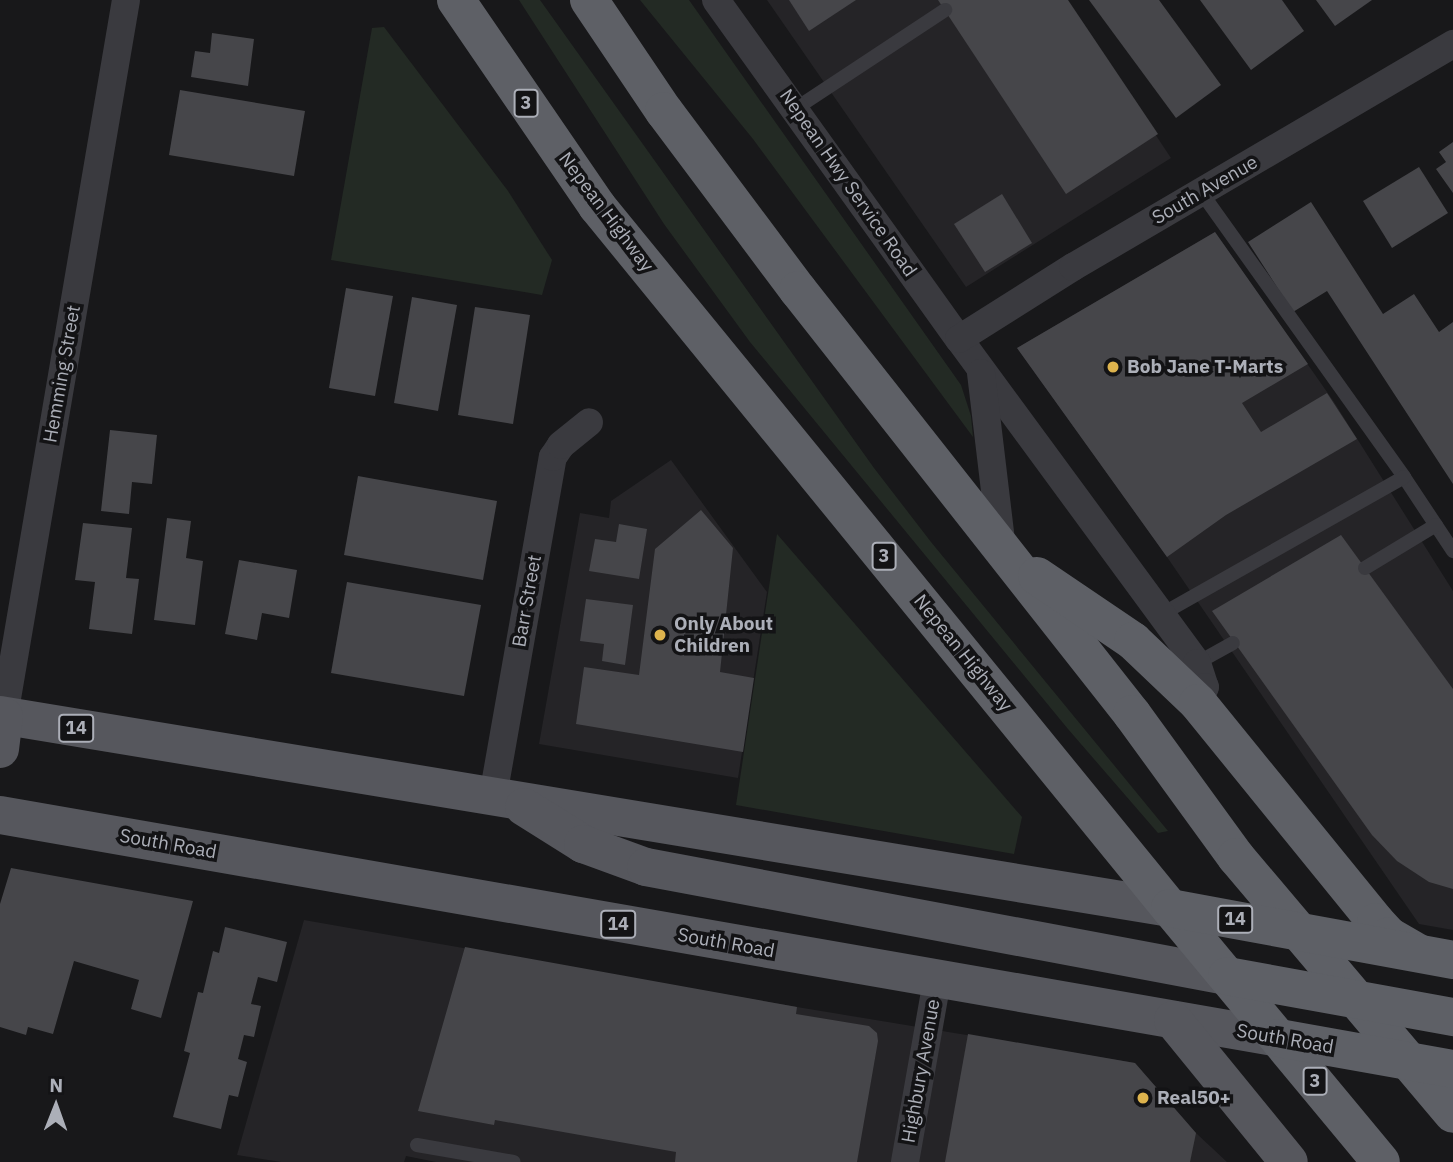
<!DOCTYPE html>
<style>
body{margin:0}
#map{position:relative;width:1453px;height:1162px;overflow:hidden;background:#18181a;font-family:"IBM Plex Sans",sans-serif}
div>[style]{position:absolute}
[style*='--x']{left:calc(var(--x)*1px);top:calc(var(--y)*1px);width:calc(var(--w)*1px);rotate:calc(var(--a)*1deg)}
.built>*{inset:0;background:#252427}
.green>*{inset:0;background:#232a24}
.building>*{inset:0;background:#46464a}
.service>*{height:14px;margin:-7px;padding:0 7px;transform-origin:7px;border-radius:7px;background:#3a3a3f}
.minor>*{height:28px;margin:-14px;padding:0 14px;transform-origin:14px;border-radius:14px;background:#3a3a3f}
.primary>*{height:38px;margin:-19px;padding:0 19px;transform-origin:19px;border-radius:19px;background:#56575d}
.trunk>*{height:38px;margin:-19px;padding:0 19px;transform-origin:19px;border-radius:19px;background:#5e6066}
.dots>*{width:19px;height:19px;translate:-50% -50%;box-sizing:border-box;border:4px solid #131315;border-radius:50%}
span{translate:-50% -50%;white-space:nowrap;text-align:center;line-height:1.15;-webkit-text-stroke:7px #131315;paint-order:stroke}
.shield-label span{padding:2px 5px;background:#131315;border:2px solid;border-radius:5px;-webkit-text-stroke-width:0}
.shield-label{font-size:18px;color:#acafb8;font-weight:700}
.street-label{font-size:19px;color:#acafb8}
.poi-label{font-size:19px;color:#acafb8;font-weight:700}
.left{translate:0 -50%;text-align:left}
.north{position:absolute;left:21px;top:1071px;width:70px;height:70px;-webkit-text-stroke:5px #131315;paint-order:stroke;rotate:1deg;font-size:19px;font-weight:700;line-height:28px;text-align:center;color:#acafb8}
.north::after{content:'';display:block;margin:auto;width:24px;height:32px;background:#acafb8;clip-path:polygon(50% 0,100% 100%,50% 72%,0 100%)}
</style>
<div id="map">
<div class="built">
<div style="clip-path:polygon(767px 0,1066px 0,1171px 158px,966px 287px)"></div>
<div style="clip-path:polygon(1215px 232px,1334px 402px,1453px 591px,1453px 930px,1419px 924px,1167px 557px,1017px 348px)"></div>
<div style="clip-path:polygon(671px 460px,767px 592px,738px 778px,539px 744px,580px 513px,609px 518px,611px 501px)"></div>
<div style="clip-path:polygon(304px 920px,797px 1007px,1135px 1063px,1196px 1133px,1227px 1162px,436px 1162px,406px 1156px,404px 1162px,281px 1162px,237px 1155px)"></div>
</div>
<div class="green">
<div style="clip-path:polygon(519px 0,540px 0,874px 468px,931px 542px,1168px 831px,1158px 833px,1068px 729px,750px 342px,664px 224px)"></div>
<div style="clip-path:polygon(640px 0,689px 0,961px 385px,971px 416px,973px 437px,753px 139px)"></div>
<div style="clip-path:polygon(384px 27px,508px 191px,552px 260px,542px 295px,331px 260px,372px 28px)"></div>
<div style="clip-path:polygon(777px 534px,1022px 817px,1014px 854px,736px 805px)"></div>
</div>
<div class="building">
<div style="clip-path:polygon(789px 0,856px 0,809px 31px)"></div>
<div style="clip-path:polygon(938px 0,1068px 0,1158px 134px,1066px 194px)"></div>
<div style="clip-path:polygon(1089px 0,1159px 0,1221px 85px,1176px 118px)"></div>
<div style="clip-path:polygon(1200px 0,1282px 0,1304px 31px,1251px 70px)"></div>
<div style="clip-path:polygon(1316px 0,1372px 0,1335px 26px)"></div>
<div style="clip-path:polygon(212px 33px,254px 39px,248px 86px,191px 77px,195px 51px,210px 53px)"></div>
<div style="clip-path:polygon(180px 90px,305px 111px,294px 176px,169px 155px)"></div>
<div style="clip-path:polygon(1453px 142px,1453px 193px,1436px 169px,1446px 162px,1439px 152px)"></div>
<div style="clip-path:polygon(1419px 167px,1448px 213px,1392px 248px,1363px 201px)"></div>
<div style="clip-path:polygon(1002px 194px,1032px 243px,985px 272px,954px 224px)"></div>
<div style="clip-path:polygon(1311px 202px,1383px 314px,1414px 294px,1439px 332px,1453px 322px,1453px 484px,1327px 291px,1293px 312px,1248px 242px)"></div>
<div style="clip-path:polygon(1215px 232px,1308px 364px,1242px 403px,1261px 432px,1327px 393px,1357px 439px,1226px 515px,1167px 557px,1017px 348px)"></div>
<div style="clip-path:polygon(346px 288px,393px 296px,375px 396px,329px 388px)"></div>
<div style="clip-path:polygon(412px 297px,457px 305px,438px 411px,394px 403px)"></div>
<div style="clip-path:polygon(475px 307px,530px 315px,513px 424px,458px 415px)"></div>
<div style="clip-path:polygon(110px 430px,157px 435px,152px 484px,132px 482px,129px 514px,101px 511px)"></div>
<div style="clip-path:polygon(358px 476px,497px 501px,483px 580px,344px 555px)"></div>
<div style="clip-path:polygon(701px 510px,733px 548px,720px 672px,754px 678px,743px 752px,576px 724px,584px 667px,639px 675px,655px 549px)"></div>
<div style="clip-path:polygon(167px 518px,191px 521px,186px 558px,203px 561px,195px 625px,154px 620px)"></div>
<div style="clip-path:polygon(83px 523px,132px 528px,126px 578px,139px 579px,132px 634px,89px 629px,95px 582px,75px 580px)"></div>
<div style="clip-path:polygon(619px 524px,647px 529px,639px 579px,589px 571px,595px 539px,616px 542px)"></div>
<div style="clip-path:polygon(1341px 535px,1453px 689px,1453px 889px,1429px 882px,1397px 861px,1372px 835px,1212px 611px)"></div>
<div style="clip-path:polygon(239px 560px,297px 570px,289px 618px,262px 613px,257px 640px,225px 634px)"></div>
<div style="clip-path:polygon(347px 582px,481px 605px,464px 696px,331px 673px)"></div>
<div style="clip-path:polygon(586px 599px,633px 605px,625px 665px,602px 661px,604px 644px,580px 641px)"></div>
<div style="clip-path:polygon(11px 868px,193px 901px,161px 1018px,131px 1009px,139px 980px,74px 961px,53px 1034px,28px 1027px,26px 1035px,0 1027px,0 904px)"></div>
<div style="clip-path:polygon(225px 927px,287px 942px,277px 982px,258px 977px,251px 1004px,261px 1006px,254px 1037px,244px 1035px,238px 1059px,247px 1062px,238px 1097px,229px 1095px,221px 1129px,173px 1117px,190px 1053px,184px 1051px,198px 992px,203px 993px,213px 951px,219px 953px)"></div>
<div style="clip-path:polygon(465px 947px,797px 1007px,796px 1014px,869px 1026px,877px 1033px,878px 1041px,857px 1162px,675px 1162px,676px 1152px,495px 1120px,494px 1125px,418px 1111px)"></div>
<div style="clip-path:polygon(968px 1034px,1135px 1063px,1196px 1133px,1190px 1162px,945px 1162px)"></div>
</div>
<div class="service">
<div style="--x:795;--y:109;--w:180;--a:-33.4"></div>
<div style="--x:1201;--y:192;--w:350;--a:54.5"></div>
<div style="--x:1404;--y:477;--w:89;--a:56.5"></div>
<div style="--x:1365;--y:568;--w:83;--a:-31.2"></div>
<div style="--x:1162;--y:614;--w:278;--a:-29.5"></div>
<div style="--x:1197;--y:663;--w:41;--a:-29.1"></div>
<div style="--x:417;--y:1145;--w:98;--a:9.9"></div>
</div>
<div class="minor">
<div style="--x:716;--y:0;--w:417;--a:54.4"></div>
<div style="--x:959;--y:339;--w:402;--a:53.7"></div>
<div style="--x:1197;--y:663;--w:25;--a:72"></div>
<div style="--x:1205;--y:687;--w:17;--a:114"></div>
<div style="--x:959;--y:339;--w:135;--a:-32.3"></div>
<div style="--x:1073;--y:267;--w:441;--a:-30.4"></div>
<div style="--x:981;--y:373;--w:176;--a:83.2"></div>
<div style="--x:4;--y:716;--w:726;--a:-80.33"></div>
<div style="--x:493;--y:796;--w:344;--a:-80"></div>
<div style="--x:553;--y:457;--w:14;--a:-56"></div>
<div style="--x:561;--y:445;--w:36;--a:-39"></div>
<div style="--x:905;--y:1162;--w:185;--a:-80"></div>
</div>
<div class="primary">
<div style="--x:0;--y:715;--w:1186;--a:9.37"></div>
<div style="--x:0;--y:749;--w:33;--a:-83"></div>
<div style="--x:524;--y:807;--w:70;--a:32.1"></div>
<div style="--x:583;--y:844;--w:67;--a:20.1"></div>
<div style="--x:646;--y:867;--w:591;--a:10.63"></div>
<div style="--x:0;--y:815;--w:1298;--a:9.89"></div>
<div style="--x:1173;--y:1020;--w:183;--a:50.8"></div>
</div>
<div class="trunk">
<div style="--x:456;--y:0;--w:250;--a:55.6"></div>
<div style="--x:597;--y:206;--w:906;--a:50.78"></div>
<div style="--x:1170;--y:908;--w:330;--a:50.3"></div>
<div style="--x:589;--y:0;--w:134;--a:56"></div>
<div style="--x:664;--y:111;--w:224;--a:53.2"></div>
<div style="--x:798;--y:290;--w:540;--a:51.77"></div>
<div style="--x:1132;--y:714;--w:177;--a:54"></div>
<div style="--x:1236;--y:857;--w:336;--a:49.8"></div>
<div style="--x:1037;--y:576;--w:116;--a:34.1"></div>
<div style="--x:1133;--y:641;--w:90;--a:43.6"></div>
<div style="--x:1198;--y:703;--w:282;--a:50.9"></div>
<div style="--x:1376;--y:922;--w:19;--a:47"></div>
<div style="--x:1389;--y:936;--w:34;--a:30"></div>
<div style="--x:1170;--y:908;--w:288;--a:10.4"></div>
<div style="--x:1227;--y:976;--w:230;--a:10.3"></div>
<div style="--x:1279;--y:1038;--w:177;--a:10.1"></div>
</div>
<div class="dots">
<div style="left:1113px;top:367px;background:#ddb34d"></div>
<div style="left:660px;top:635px;background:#ddb34d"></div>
<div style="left:1143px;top:1098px;background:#ddb34d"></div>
</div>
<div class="shield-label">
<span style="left:526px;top:103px">3</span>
<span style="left:884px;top:556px">3</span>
<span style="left:76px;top:728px">14</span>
<span style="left:1235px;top:919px">14</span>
<span style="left:618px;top:924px">14</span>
<span style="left:1315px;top:1081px">3</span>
</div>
<div class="street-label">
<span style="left:848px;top:183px;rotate:55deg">Nepean Hwy Service Road</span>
<span style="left:1205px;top:190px;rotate:-30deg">South Avenue</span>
<span style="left:606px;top:212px;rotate:53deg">Nepean Highway</span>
<span style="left:62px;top:374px;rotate:-80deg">Hemming Street</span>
<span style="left:527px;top:601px;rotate:-80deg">Barr Street</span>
<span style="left:963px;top:653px;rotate:51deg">Nepean Highway</span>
<span style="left:168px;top:844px;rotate:10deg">South Road</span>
<span style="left:726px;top:943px;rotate:10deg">South Road</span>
<span style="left:1285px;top:1039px;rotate:10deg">South Road</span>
<span style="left:921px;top:1071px;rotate:-80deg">Highbury Avenue</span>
</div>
<div class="poi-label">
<span class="left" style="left:1127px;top:367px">Bob Jane T-Marts</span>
<span class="left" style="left:674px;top:635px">Only About<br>Children</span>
<span class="left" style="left:1157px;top:1098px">Real50+</span>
</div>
<div class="north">N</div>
</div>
